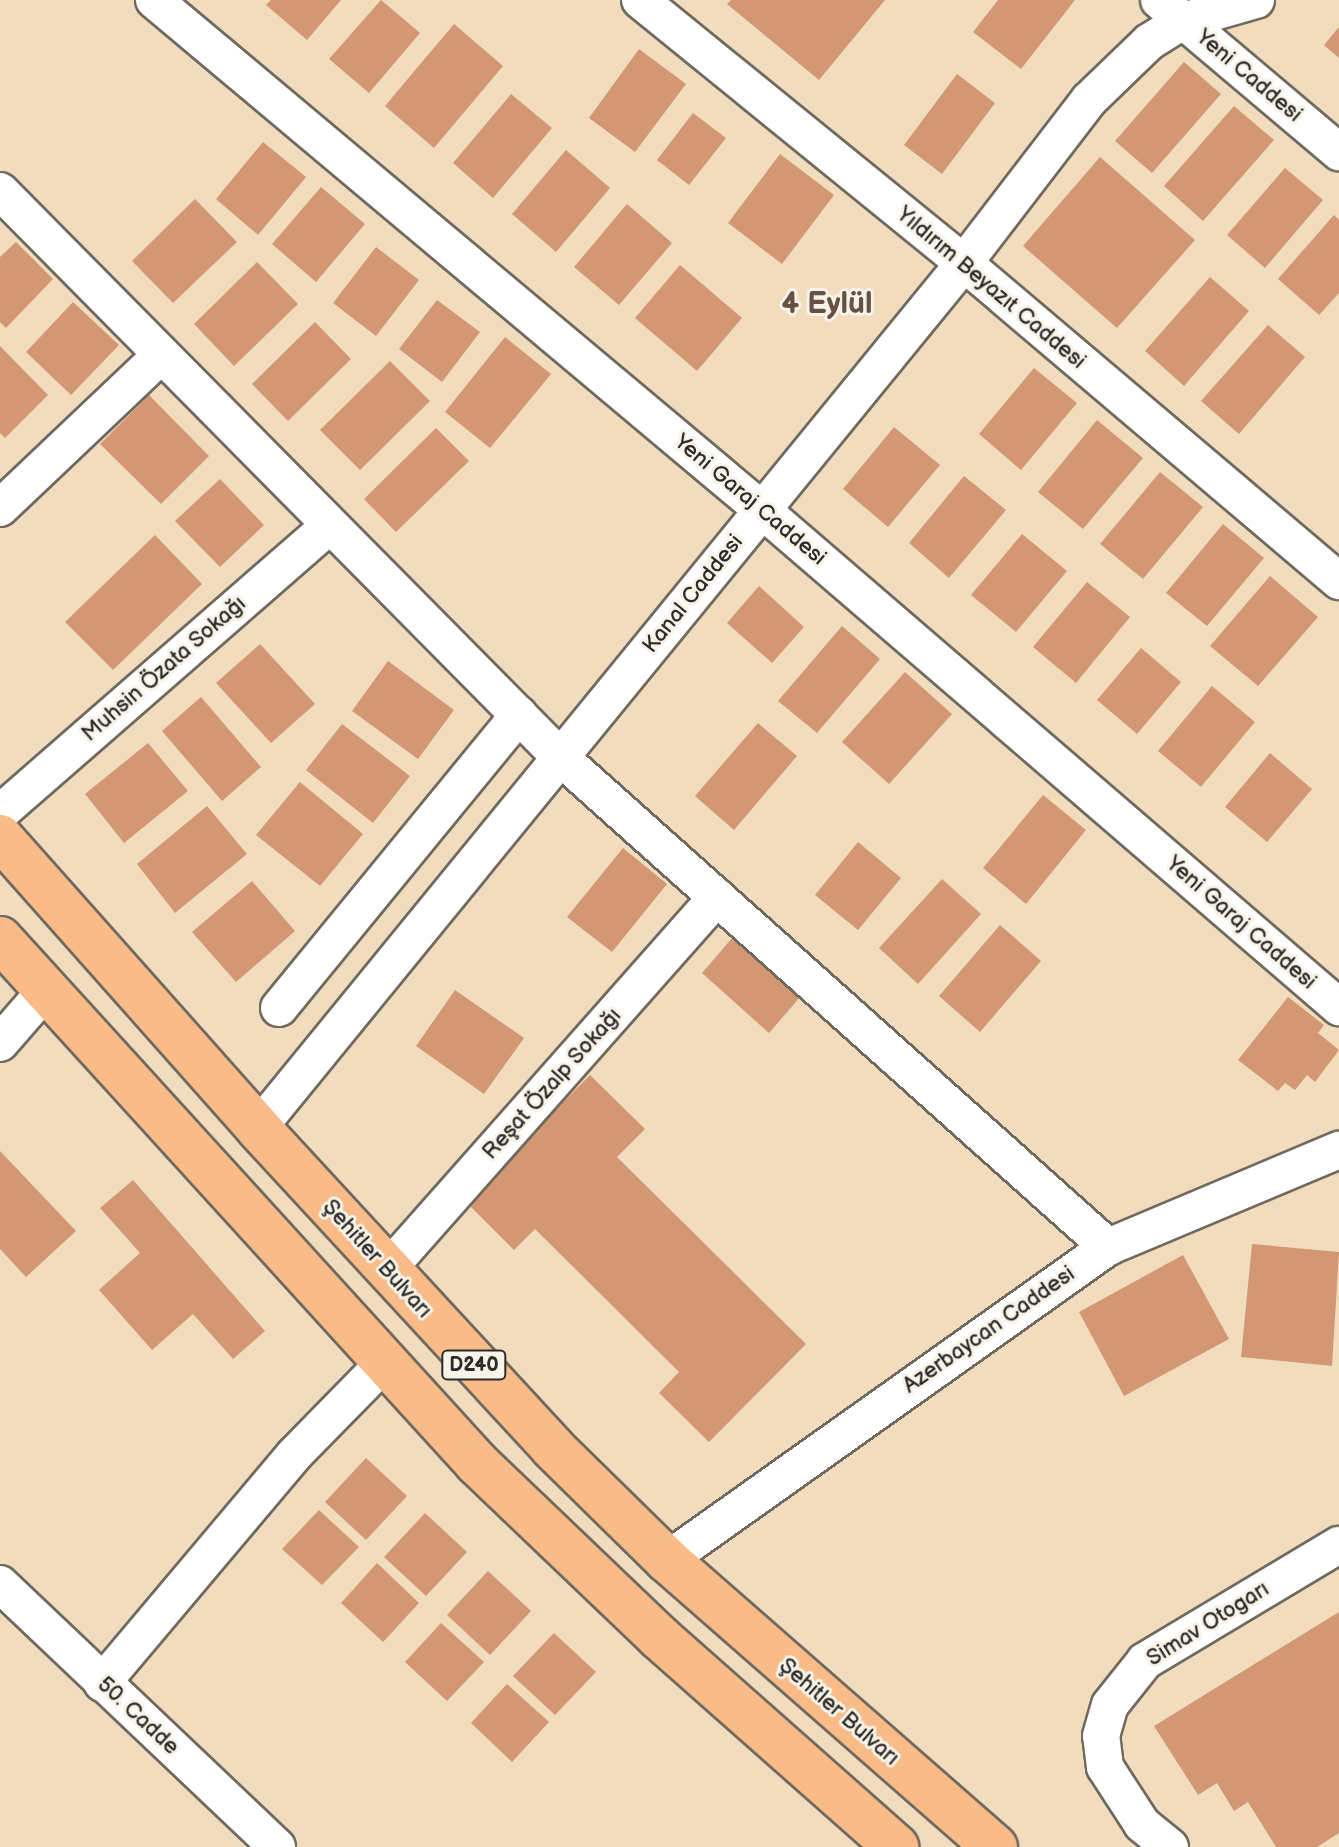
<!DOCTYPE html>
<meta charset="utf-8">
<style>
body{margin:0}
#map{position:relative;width:1339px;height:1847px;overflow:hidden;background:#f1dcbd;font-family:"Balsamiq Sans",sans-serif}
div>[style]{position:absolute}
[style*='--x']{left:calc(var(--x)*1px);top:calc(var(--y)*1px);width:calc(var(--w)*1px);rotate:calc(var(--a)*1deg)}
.building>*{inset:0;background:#d39873}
.roads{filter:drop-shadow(2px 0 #70695e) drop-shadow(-2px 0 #70695e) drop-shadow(0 2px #70695e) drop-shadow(0 -2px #70695e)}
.minor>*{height:36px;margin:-18px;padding:0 18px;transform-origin:18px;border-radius:18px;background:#fff}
.major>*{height:44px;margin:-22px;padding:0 22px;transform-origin:22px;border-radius:22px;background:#f9bc89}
span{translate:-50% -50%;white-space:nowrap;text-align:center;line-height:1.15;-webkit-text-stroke:6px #f7f3e8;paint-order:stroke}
.shield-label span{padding:2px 6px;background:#f7f3e8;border:2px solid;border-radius:6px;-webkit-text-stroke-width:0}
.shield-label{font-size:20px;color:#2b2b2b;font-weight:700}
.street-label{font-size:22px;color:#2b2b2b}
.district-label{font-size:30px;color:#665144;font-weight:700}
</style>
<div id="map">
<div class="building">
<div style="clip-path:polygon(271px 0,341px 0,307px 40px,266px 5px)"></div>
<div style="clip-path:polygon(381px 0,420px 33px,369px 93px,329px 59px)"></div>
<div style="clip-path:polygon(731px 0,885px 0,819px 80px,727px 4px)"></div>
<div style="clip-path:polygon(998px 0,1075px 0,1021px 69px,973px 32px)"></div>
<div style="clip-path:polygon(454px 24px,503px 66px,434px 148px,385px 106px)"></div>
<div style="clip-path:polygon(1339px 27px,1339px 58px,1324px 45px)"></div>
<div style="clip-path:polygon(639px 49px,686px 84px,635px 152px,589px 118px)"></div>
<div style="clip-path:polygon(1184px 62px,1221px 94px,1152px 173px,1115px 141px)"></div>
<div style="clip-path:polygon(957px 74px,995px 103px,942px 174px,904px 145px)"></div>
<div style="clip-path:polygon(511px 94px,552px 128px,493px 198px,453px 163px)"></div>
<div style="clip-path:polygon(1234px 106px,1274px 140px,1203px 221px,1164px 186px)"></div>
<div style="clip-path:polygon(693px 113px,726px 138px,689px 185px,657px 160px)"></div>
<div style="clip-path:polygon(263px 142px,306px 177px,258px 235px,216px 199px)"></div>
<div style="clip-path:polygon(566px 150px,610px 188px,556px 252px,512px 214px)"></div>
<div style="clip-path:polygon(780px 154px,834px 195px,782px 264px,728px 223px)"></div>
<div style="clip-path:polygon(1100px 157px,1195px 240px,1117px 328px,1023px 246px)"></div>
<div style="clip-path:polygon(1285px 168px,1323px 200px,1265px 268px,1227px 235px)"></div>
<div style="clip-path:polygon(321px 187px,365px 224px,316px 282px,272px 244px)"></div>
<div style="clip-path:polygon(195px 199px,237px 242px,173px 303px,132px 261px)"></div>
<div style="clip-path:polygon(627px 204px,672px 243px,619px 305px,574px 267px)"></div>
<div style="clip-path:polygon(1334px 215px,1339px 220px,1339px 293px,1319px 315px,1278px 279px)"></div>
<div style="clip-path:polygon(16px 242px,53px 279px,6px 328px,0 322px,0 257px)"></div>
<div style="clip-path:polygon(376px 247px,419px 280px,376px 336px,333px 303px)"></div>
<div style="clip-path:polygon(257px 262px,298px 304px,234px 366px,194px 324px)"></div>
<div style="clip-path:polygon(680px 265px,742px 318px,697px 371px,635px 318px)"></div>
<div style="clip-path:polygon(1210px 277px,1249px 311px,1184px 386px,1145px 351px)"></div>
<div style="clip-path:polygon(437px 300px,480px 332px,442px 382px,399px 349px)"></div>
<div style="clip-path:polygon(73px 302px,119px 345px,71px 395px,26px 352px)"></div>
<div style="clip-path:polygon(315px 322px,351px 359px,288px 421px,252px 384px)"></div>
<div style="clip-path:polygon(1268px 325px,1305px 357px,1239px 434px,1201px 401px)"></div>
<div style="clip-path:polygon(505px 337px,551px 374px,490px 448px,445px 412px)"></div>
<div style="clip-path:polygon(0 346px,48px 395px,5px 438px,0 433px)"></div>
<div style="clip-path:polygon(390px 361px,430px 401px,360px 470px,320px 430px)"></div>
<div style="clip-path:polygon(1034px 368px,1077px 403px,1021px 470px,979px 434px)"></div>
<div style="clip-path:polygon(149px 395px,209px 456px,161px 504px,100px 444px)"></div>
<div style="clip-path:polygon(1097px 420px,1143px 458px,1083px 529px,1038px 492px)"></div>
<div style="clip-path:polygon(894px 427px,940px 465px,888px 527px,843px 489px)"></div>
<div style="clip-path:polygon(436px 428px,469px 461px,396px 532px,364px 499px)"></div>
<div style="clip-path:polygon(1160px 472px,1203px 507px,1143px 579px,1100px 544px)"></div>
<div style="clip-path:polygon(964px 476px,1006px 510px,949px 578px,909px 543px)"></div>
<div style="clip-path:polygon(220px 479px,264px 525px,220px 567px,175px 521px)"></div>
<div style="clip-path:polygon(1223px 524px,1264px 558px,1207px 626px,1166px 593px)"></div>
<div style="clip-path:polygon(1022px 534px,1067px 571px,1016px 632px,971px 595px)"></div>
<div style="clip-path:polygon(155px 535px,202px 584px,113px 670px,65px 622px)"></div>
<div style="clip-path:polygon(1270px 576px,1318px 617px,1258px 686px,1210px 646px)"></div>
<div style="clip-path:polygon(1087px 582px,1130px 617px,1076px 683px,1033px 647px)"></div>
<div style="clip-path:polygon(759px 586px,804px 627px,772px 663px,727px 623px)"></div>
<div style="clip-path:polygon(842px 626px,880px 659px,817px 733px,778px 701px)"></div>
<div style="clip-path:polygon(260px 644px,315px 704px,271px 743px,216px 683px)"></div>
<div style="clip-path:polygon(1141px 648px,1181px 682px,1137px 734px,1097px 700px)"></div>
<div style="clip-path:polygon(388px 661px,454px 710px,418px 759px,352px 711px)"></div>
<div style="clip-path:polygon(905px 672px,952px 714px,889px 784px,842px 742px)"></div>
<div style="clip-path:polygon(1212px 686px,1255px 722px,1201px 787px,1158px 751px)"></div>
<div style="clip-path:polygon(201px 697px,261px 767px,222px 801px,162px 731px)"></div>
<div style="clip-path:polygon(758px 723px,797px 756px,734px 830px,695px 796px)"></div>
<div style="clip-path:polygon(342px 724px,410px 776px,373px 823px,306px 770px)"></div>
<div style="clip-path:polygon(148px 743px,188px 791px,124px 843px,85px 794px)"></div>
<div style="clip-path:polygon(1270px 753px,1312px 789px,1267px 842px,1225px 807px)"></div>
<div style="clip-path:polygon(300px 782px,363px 834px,320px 886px,256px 835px)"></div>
<div style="clip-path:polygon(1043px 795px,1086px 830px,1026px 904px,983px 868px)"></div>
<div style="clip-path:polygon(207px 806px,247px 854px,175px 913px,137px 864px)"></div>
<div style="clip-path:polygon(858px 842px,901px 878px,858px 930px,815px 895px)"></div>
<div style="clip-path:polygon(623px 848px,667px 884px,612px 952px,567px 917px)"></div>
<div style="clip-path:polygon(942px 879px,981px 914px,918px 984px,879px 948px)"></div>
<div style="clip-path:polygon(252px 881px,295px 931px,236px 982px,192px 932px)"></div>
<div style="clip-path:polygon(1000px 925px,1041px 961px,980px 1032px,939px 996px)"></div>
<div style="clip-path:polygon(733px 937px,801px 996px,769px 1033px,702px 973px)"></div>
<div style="clip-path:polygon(455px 990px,524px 1038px,484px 1094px,416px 1046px)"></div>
<div style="clip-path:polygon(1288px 997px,1324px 1025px,1318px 1033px,1339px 1050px,1315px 1082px,1307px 1075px,1295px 1090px,1285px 1083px,1278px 1091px,1238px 1060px)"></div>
<div style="clip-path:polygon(590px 1075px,645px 1129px,617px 1157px,806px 1344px,709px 1442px,659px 1393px,679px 1372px,535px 1229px,514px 1250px,465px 1201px)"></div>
<div style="clip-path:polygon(0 1151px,76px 1231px,26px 1277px,0 1249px)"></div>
<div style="clip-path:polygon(133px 1180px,265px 1331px,233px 1359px,193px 1314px,152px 1350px,99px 1290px,140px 1253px,100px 1208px)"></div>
<div style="clip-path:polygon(1252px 1244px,1339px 1252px,1332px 1366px,1241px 1357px)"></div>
<div style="clip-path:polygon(1183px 1255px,1229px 1339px,1124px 1396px,1079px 1312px)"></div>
<div style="clip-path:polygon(366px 1458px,407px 1496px,366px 1540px,325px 1502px)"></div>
<div style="clip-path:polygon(319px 1510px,359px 1547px,322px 1585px,282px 1549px)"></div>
<div style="clip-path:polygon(425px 1513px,467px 1552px,426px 1596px,384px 1557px)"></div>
<div style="clip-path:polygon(377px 1563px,419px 1603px,383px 1642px,341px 1603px)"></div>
<div style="clip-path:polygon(488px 1571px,531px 1611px,490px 1655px,447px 1615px)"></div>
<div style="clip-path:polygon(1339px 1612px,1339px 1833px,1317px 1847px,1276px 1847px,1248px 1802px,1234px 1811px,1217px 1783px,1198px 1795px,1154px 1726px)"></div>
<div style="clip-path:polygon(441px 1623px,484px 1662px,447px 1701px,405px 1662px)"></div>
<div style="clip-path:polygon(554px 1633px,596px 1672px,555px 1715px,513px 1676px)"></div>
<div style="clip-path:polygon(507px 1684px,549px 1722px,512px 1762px,471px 1723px)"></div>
</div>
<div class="roads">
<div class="minor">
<div style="--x:154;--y:0;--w:794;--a:39.99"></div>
<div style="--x:762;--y:510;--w:762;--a:40.74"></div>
<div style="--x:640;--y:0;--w:417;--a:39.1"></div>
<div style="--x:964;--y:263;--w:492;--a:40.3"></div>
<div style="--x:1159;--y:0;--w:236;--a:40.2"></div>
<div style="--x:0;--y:191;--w:798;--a:45.3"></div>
<div style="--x:561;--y:758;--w:734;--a:41.8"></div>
<div style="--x:0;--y:508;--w:219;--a:-43.5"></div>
<div style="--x:0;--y:813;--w:437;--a:-41.1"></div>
<div style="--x:279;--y:1008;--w:379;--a:-50.7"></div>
<div style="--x:0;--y:1043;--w:70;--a:-49"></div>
<div style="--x:258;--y:1128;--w:1117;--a:-50.78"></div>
<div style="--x:964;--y:263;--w:205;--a:-52.5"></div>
<div style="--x:1089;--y:100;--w:83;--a:-44"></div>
<div style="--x:1149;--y:42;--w:40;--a:-32"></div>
<div style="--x:1183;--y:21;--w:76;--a:-16"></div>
<div style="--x:387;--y:1270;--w:498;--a:-48.5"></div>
<div style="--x:667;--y:1560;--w:541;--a:-35.37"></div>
<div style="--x:1108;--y:1247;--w:251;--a:-22.8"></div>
<div style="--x:0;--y:1584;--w:382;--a:43.5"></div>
<div style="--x:102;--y:1683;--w:298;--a:-49.9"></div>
<div style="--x:294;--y:1455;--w:129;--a:-45.6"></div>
<div style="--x:1170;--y:1847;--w:36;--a:-141"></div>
<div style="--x:1142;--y:1824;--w:68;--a:-123"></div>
<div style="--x:1105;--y:1767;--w:31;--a:-97"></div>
<div style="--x:1101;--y:1736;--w:32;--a:-74"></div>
<div style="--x:1110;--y:1705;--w:56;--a:-51.5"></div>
<div style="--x:1145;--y:1661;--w:226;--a:-30.9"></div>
</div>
<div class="major">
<div style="--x:0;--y:837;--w:389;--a:48.4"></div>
<div style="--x:258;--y:1128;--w:435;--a:47.3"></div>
<div style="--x:553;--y:1448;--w:160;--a:44.5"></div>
<div style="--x:667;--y:1560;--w:436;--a:41.2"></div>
<div style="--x:0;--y:939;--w:709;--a:47.69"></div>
<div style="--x:477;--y:1463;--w:252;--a:43.7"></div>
<div style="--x:659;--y:1637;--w:317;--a:41.5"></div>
</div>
</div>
<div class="shield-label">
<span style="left:474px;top:1365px">D240</span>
</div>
<div class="street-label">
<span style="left:1249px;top:76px;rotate:40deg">Yeni Caddesi</span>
<span style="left:991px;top:288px;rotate:40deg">Yıldırım Beyazıt Caddesi</span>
<span style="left:750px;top:500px;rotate:40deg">Yeni Garaj Caddesi</span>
<span style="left:693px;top:594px;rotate:-51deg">Kanal Caddesi</span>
<span style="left:164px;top:669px;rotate:-41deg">Muhsin Özata Sokağı</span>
<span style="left:1241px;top:923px;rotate:41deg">Yeni Garaj Caddesi</span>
<span style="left:552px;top:1084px;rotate:-48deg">Reşat Özalp Sokağı</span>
<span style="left:377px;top:1259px;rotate:48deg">Şehitler Bulvarı</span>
<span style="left:989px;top:1330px;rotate:-35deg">Azerbaycan Caddesi</span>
<span style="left:1208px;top:1624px;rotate:-32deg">Simav Otogarı</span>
<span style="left:839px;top:1712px;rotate:41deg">Şehitler Bulvarı</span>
<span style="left:138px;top:1716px;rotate:43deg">50. Cadde</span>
</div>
<div class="district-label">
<span style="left:827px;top:304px">4 Eylül</span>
</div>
</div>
